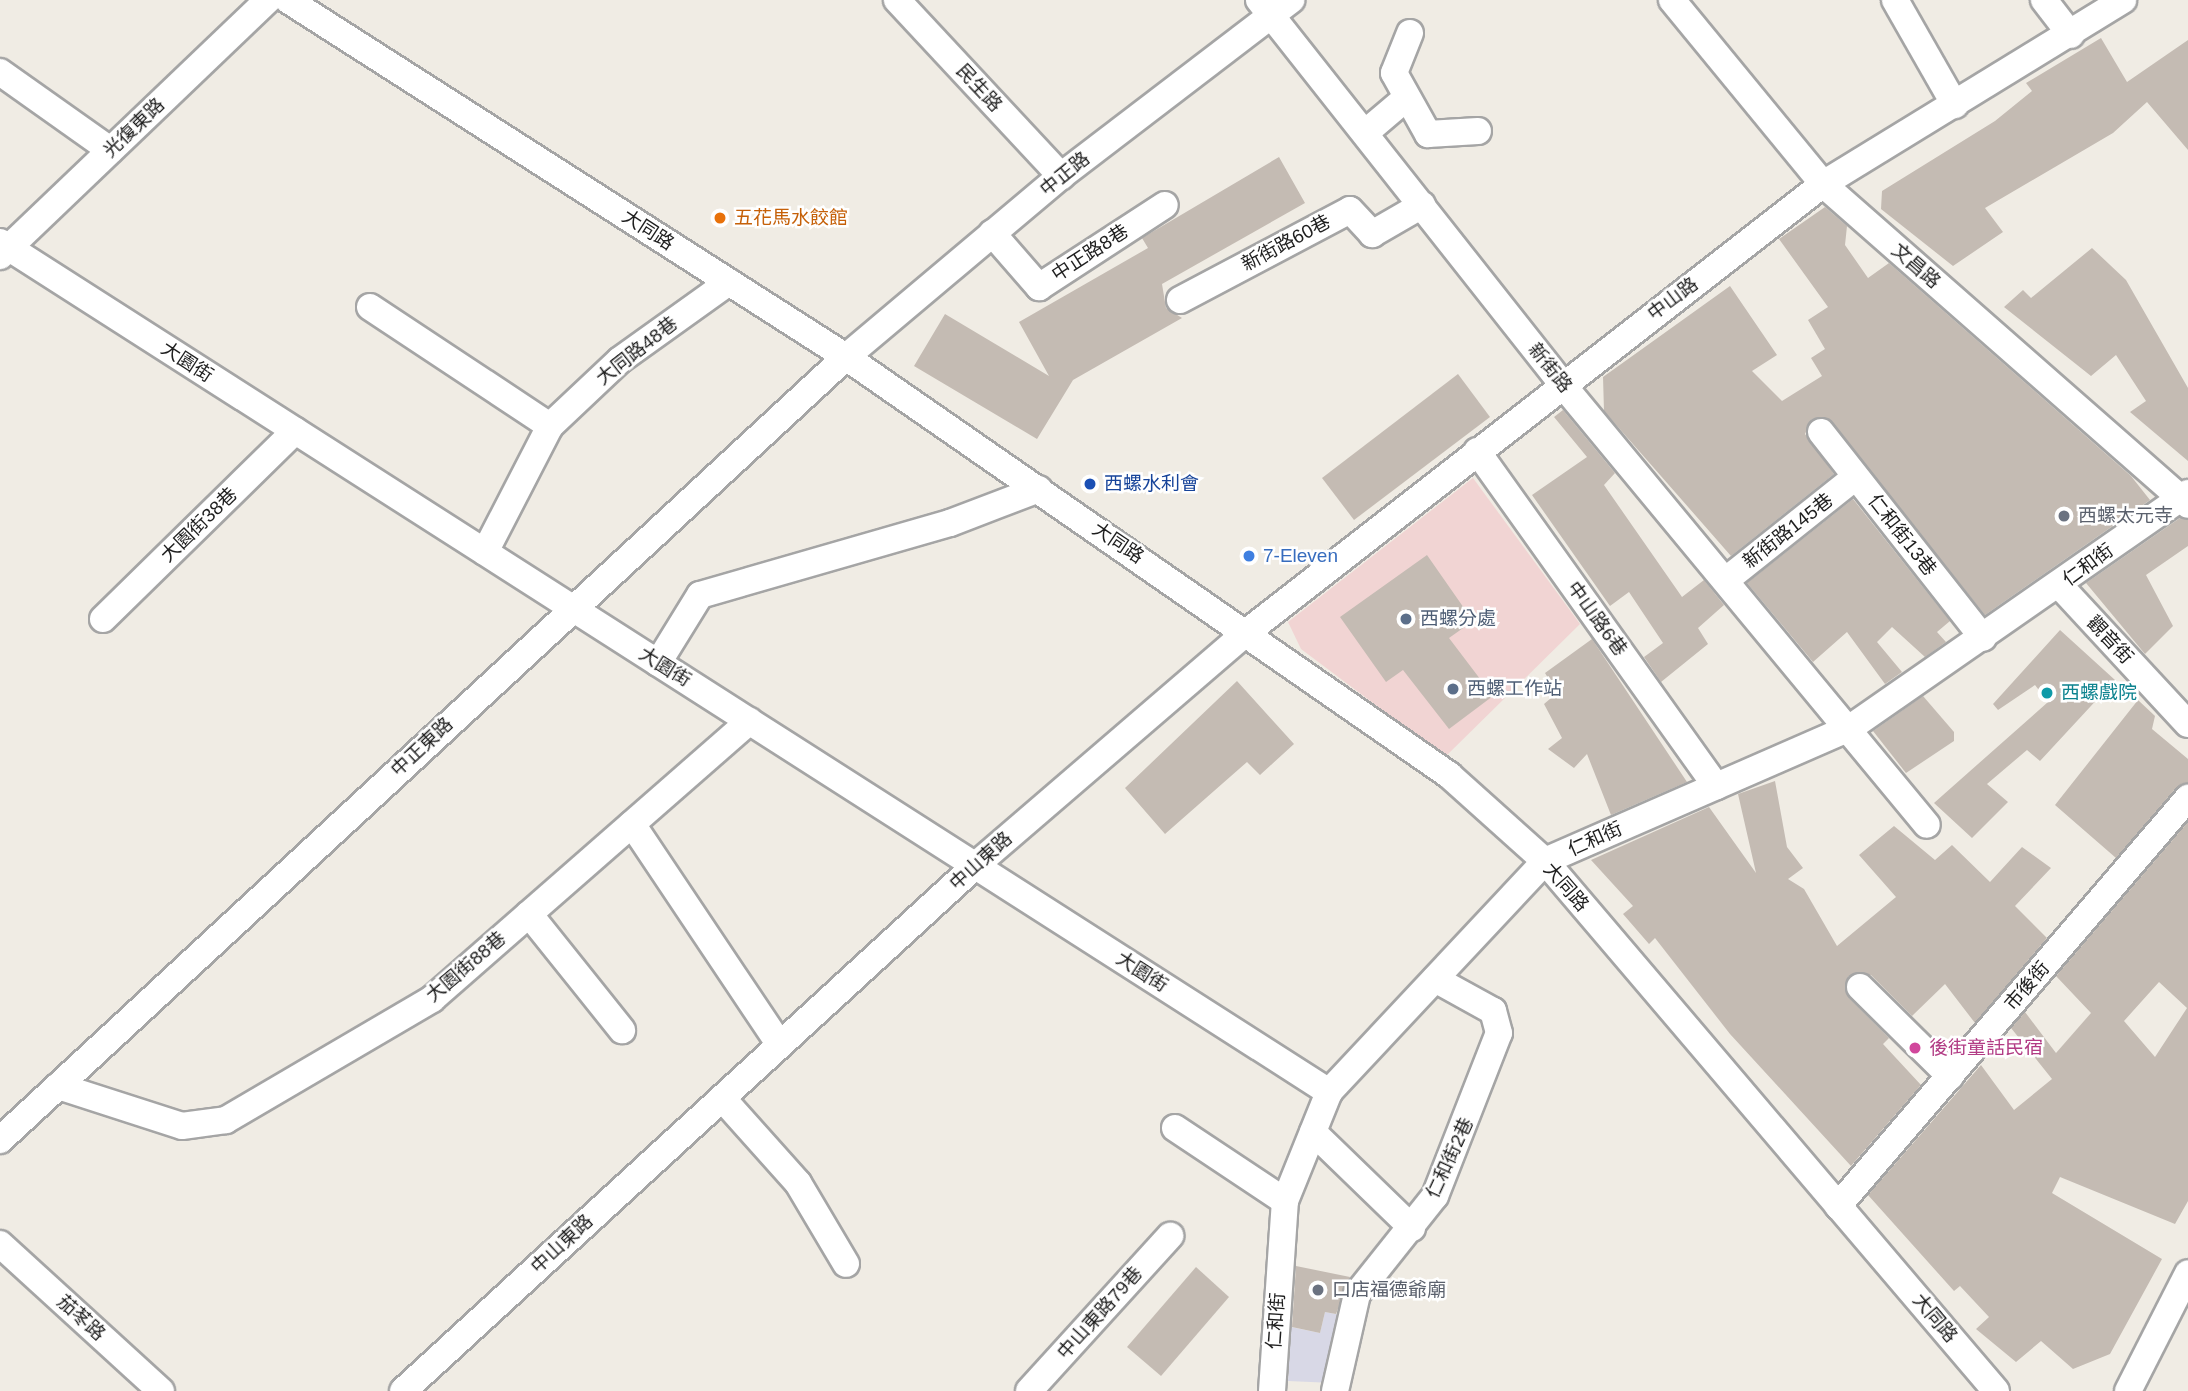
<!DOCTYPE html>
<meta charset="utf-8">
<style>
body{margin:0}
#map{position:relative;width:2188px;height:1391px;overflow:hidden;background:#f0ece4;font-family:Arial,"Noto Sans TC",sans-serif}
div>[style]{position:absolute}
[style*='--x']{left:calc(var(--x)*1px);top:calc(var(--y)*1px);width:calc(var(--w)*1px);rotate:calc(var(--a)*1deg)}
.commercial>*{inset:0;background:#f1d4d3}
.plaza>*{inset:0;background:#d8d8e6}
.building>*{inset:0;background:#c4bbb3}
.roads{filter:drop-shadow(2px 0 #a5a5a5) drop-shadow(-2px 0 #a5a5a5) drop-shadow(0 2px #a5a5a5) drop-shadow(0 -2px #a5a5a5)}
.minor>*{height:26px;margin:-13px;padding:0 13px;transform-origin:13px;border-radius:13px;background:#fff}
.dots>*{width:19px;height:19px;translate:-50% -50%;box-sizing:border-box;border:4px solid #fff;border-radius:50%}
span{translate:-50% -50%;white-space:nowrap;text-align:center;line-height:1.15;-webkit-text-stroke:5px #fff;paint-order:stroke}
.street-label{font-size:19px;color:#1e1e1e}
.food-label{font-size:19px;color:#c56008}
.left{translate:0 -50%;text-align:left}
.transit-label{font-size:19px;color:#164399}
.worship-label{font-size:19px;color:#5b616d}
.shop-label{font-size:19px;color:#366cbe}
.service-label{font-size:19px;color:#4e5e75}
.culture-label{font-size:19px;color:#0d838f}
.hotel-label{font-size:19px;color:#b23c85}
</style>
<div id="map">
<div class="commercial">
<div style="clip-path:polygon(1473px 478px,1580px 624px,1445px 757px,1301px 649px,1288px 622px)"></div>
</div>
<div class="plaza">
<div style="clip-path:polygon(1325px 1312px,1341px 1315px,1333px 1383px,1288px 1381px,1291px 1327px,1320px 1333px)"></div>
</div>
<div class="building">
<div style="clip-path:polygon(2101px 38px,2127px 82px,2188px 40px,2188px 150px,2147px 102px,2113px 133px,1985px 208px,2003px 232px,1953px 266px,1881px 209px,1882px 191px,1995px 121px,2032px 91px,2026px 83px)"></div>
<div style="clip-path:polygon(1279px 157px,1305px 203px,1162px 284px,1166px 308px,1182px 318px,1073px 380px,1037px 439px,914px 366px,945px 314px,1049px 376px,1019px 322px,1148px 248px,1142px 238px)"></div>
<div style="clip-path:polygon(1825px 207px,1847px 226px,1845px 245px,1868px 278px,1889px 263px,2131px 476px,2150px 500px,1985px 615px,1827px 418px,1812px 419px,1805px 434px,1834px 474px,1731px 556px,1604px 411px,1603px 377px,1730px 286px,1777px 355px,1752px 371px,1782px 401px,1822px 376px,1811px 358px,1825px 349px,1808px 320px,1828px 307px,1779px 239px)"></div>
<div style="clip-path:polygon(2092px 248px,2126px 280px,2188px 388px,2188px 461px,2130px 412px,2146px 401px,2116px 355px,2091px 376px,2004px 307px,2023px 290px,2031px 298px)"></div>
<div style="clip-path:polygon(1458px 374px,1490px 417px,1354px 520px,1322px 478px)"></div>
<div style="clip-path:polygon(1563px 410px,1615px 473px,1604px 485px,1682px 597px,1704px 580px,1724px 605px,1698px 628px,1708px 644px,1661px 682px,1644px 657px,1663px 643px,1629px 592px,1610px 606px,1532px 495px,1587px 457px,1554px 417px)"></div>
<div style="clip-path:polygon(1853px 499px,1950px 621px,1937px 632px,1946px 642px,1925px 657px,1892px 627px,1877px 642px,1902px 672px,1885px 684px,1847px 632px,1813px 662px,1747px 583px)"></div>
<div style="clip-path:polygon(2180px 518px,2188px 520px,2188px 546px,2146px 575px,2173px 626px,2145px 654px,2086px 583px)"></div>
<div style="clip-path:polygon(1427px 555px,1473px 621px,1449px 638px,1493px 696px,1449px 729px,1403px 670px,1386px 682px,1340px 617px)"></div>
<div style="clip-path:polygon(2060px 630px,2115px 680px,2040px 761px,2027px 750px,1987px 784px,2008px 802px,1972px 838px,1934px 803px,2048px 702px,2035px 685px,1998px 710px,1993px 704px)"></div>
<div style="clip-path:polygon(1592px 639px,1687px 782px,1611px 815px,1587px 754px,1574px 768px,1548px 749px,1562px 738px,1544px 704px,1557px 693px,1545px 673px)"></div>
<div style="clip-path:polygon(1237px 681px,1294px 744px,1260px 775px,1247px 762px,1165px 834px,1125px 788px)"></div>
<div style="clip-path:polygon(1923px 696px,1954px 732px,1954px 741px,1906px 773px,1873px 731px)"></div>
<div style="clip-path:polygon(2138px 700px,2155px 716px,2152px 729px,2188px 759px,2188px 783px,2176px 788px,2116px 858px,2055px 805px)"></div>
<div style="clip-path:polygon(1775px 781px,1787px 847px,1803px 868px,1788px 879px,1804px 889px,1837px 946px,1896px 897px,1859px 855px,1894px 826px,1935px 860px,1952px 845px,1990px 882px,2022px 847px,2051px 868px,2015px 906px,2047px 938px,1975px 1023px,1945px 984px,1912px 1016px,1871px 975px,1848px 976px,1849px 998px,1889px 1038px,1883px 1044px,1921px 1085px,1851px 1166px,1730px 1034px,1655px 938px,1649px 944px,1623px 914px,1633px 906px,1591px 860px,1709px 807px,1756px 873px,1738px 794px)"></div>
<div style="clip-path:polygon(evenodd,2188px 822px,2188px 1201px,2175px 1224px,2060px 1177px,2052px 1193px,2162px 1259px,2110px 1354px,2073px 1369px,2041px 1341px,2016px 1362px,1976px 1329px,1989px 1317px,1960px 1286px,1954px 1291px,1868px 1195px,1981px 1065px,2014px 1110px,2052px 1079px,2011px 1028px,2025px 1012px,2056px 1053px,2091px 1013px,2056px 976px,2188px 822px,2159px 982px,2187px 1008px,2155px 1057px,2124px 1021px,2159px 982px)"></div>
<div style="clip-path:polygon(1296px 1266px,1350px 1277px,1336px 1314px,1325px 1312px,1320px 1333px,1292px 1327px)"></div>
<div style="clip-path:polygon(1196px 1267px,1229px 1297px,1161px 1376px,1127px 1347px)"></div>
</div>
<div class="roads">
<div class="minor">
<div style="--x:288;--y:0;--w:662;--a:32.61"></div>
<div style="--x:846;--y:357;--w:734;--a:34.73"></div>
<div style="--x:1449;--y:775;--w:129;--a:41.9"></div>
<div style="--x:1545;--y:861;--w:696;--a:49.6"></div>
<div style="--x:897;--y:0;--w:241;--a:47"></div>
<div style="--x:1259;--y:0;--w:489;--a:51.7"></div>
<div style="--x:1562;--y:384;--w:572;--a:50.39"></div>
<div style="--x:1672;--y:0;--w:238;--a:50.6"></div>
<div style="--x:1823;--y:184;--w:486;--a:41.3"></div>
<div style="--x:1895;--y:0;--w:121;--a:60.3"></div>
<div style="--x:2044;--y:0;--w:44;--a:52.4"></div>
<div style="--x:1410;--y:33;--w:43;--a:111.8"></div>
<div style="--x:1394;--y:73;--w:70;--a:60.9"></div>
<div style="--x:1428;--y:134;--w:50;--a:-3.4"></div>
<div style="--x:0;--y:72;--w:135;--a:35.3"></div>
<div style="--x:1365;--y:133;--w:52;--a:-40.4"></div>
<div style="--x:992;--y:233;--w:72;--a:49"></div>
<div style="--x:1039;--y:287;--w:150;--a:-33.1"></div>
<div style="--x:0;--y:242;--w:1578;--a:32.6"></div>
<div style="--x:0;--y:256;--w:371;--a:-43.7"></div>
<div style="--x:1180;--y:300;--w:192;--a:-27.9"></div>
<div style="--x:1350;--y:210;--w:33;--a:47"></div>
<div style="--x:1372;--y:234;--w:58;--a:-30.1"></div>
<div style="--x:370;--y:307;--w:216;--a:33.5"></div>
<div style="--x:1821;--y:432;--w:262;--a:51.8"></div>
<div style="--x:1477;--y:451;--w:412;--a:54.5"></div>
<div style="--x:485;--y:552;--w:142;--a:-62.7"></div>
<div style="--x:550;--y:426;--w:96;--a:-43.3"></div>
<div style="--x:620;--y:360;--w:134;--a:-35.6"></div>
<div style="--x:1726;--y:580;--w:157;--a:-38.5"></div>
<div style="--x:2060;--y:586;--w:188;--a:47.2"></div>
<div style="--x:103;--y:619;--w:269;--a:-44.4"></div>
<div style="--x:658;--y:663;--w:80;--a:-58.3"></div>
<div style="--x:700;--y:595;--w:260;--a:-16.1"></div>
<div style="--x:950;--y:523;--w:95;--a:-20.9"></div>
<div style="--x:632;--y:824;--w:266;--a:56.2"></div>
<div style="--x:529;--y:914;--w:149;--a:51.3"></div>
<div style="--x:1860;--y:987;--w:127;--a:44.7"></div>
<div style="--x:58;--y:1086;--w:130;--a:17.9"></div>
<div style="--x:182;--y:1126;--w:44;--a:-7.8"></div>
<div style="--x:226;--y:1120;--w:239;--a:-30.4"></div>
<div style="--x:432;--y:999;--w:422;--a:-41.2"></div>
<div style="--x:722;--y:1098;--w:114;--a:48.2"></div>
<div style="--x:798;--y:1183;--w:94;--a:59.3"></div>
<div style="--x:1175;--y:1128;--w:132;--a:33.6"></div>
<div style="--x:1313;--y:1132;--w:138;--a:44.1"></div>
<div style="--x:0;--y:1140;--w:1153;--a:-42.79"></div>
<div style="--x:846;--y:357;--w:281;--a:-40.1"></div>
<div style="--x:1061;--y:176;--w:290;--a:-37.4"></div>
<div style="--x:1838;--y:1206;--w:538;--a:-49.38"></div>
<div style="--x:0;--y:1244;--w:218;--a:42.4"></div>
<div style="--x:403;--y:1391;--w:778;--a:-42.55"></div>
<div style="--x:976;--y:865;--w:357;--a:-40.7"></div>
<div style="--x:1247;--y:632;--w:730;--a:-37.87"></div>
<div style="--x:1823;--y:184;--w:352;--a:-31.5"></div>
<div style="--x:1029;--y:1391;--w:210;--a:-47.7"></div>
<div style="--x:1272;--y:1391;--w:190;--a:-86.1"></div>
<div style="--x:1285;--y:1201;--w:118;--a:-68"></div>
<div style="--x:1329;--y:1092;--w:316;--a:-46.9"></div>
<div style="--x:1545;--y:861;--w:333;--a:-23.6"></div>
<div style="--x:1850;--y:728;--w:412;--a:-34.8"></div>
<div style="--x:1335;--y:1391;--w:99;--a:-77.2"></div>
<div style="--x:1357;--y:1294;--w:125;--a:-51.5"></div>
<div style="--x:1435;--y:1196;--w:175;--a:-68.6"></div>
<div style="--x:1499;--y:1033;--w:23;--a:-105"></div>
<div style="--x:1493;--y:1011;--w:66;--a:-151.1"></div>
<div style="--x:2128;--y:1391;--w:132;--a:-63"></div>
</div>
</div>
<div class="dots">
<div style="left:720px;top:218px;background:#e8710a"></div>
<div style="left:1090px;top:484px;background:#1a4fb4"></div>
<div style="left:2064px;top:516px;background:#6b7280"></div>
<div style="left:1249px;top:556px;background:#3f7fe0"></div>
<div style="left:1406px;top:619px;background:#5c6f8a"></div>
<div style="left:1453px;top:689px;background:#5c6f8a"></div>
<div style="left:2047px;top:693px;background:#0f9aa8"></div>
<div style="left:1915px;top:1048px;background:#d1479c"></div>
<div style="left:1318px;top:1290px;background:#6b7280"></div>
</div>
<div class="street-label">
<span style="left:979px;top:88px;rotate:47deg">民生路</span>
<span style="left:134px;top:128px;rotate:-44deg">光復東路</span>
<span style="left:1065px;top:174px;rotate:-39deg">中正路</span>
<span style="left:648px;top:230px;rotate:33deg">大同路</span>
<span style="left:1286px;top:243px;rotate:-28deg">新街路60巷</span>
<span style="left:1090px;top:253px;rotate:-33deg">中正路8巷</span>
<span style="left:1916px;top:266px;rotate:41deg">文昌路</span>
<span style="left:1673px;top:299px;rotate:-37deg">中山路</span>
<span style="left:637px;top:351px;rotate:-38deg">大同路48巷</span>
<span style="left:187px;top:362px;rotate:33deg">大園街</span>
<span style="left:1550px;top:368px;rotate:51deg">新街路</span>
<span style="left:199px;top:525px;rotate:-44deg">大園街38巷</span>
<span style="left:1788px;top:531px;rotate:-38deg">新街路145巷</span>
<span style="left:1902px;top:535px;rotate:52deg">仁和街13巷</span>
<span style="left:1118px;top:543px;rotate:34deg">大同路</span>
<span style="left:2088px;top:565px;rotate:-36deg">仁和街</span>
<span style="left:1597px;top:619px;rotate:54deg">中山路6巷</span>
<span style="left:2110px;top:640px;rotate:47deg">觀音街</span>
<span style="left:665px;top:667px;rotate:32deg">大園街</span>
<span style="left:422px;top:747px;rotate:-43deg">中正東路</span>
<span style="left:1595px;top:839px;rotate:-24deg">仁和街</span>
<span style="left:981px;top:861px;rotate:-42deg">中山東路</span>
<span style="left:1566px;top:887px;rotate:49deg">大同路</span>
<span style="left:466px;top:967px;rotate:-40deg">大園街88巷</span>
<span style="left:1142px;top:972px;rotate:33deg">大園街</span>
<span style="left:2027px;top:986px;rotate:-49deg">市後街</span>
<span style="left:1450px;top:1158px;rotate:-65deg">仁和街2巷</span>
<span style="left:562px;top:1244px;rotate:-43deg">中山東路</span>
<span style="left:1100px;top:1313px;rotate:-48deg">中山東路79巷</span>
<span style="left:81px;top:1318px;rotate:42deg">茄苳路</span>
<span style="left:1935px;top:1318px;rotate:50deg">大同路</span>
<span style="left:1276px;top:1321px;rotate:-86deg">仁和街</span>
</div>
<div class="food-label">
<span class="left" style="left:734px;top:218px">五花馬水餃館</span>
</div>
<div class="transit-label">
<span class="left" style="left:1104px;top:484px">西螺水利會</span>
</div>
<div class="worship-label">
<span class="left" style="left:2078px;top:516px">西螺太元寺</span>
<span class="left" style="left:1332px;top:1290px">口店福德爺廟</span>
</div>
<div class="shop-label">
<span class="left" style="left:1263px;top:556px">7-Eleven</span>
</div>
<div class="service-label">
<span class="left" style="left:1420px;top:619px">西螺分處</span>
<span class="left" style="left:1467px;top:689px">西螺工作站</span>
</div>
<div class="culture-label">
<span class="left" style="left:2061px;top:693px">西螺戲院</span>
</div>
<div class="hotel-label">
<span class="left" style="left:1929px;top:1048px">後街童話民宿</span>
</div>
</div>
